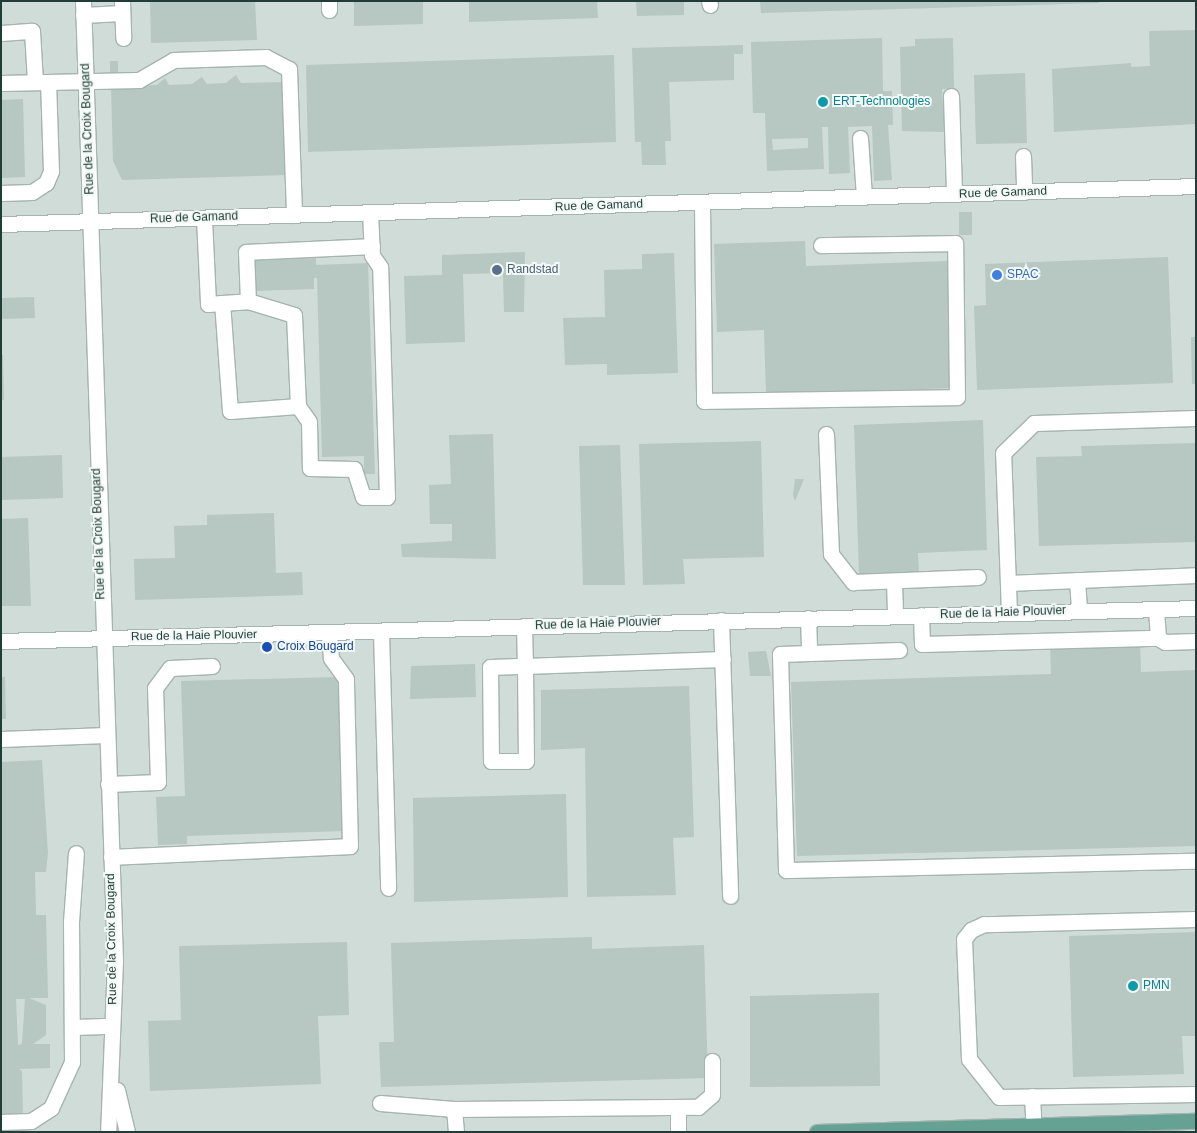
<!DOCTYPE html>
<style>
body{margin:0}
#map{position:relative;width:1197px;height:1133px;overflow:hidden;background:#e2ece8;font-family:Helvetica,sans-serif}
div>[style]{position:absolute}
[style*='--x']{left:calc(var(--x)*1px);top:calc(var(--y)*1px);width:calc(var(--w)*1px);rotate:calc(var(--a)*1deg)}
.built>*{inset:0;background:#d0dcd7}
.building>*{inset:0;background:#b7c7c1}
.roads{filter:drop-shadow(1px 0 #a5b4af) drop-shadow(-1px 0 #a5b4af) drop-shadow(0 1px #a5b4af) drop-shadow(0 -1px #a5b4af)}
.minor>*{height:15px;margin:-7.5px;padding:0 7.5px;transform-origin:7.5px;border-radius:7.5px;background:#fff}
.major>*{height:15px;margin:-7.5px;padding:0 7.5px;transform-origin:7.5px;border-radius:7.5px;background:#66a294}
.dots>*{width:14px;height:14px;translate:-50% -50%;box-sizing:border-box;border:2px solid #f2f9f6;border-radius:50%}
span{translate:-50% -50%;white-space:nowrap;text-align:center;line-height:1.15;-webkit-text-stroke:4px #f2f9f6;paint-order:stroke}
.culture-label{font-size:12px;color:#0d838f}
.left{translate:0 -50%;text-align:left}
.street-label{font-size:12px;color:#223d37}
.service-label{font-size:12px;color:#4e5e75}
.shop-label{font-size:12px;color:#366cbe}
.transit-label{font-size:12px;color:#164399}
.frame{position:absolute;inset:0;border:2px solid #223d37;pointer-events:none}
</style>
<div id="map">
<div class="built">
<div style="clip-path:polygon(1px 1px,1196px 1px,1196px 1132px,1px 1132px)"></div>
</div>
<div class="building">
<div style="clip-path:polygon(150px 1px,255px 1px,257px 40px,151px 43px)"></div>
<div style="clip-path:polygon(354px 1px,423px 1px,423px 24px,354px 26px)"></div>
<div style="clip-path:polygon(469px 1px,597px 1px,598px 18px,469px 22px)"></div>
<div style="clip-path:polygon(636px 1px,684px 1px,684px 15px,637px 16px)"></div>
<div style="clip-path:polygon(760px 1px,1099px 1px,1099px 3px,761px 13px)"></div>
<div style="clip-path:polygon(1196px 30px,1196px 124px,1054px 132px,1052px 69px,1131px 63px,1131px 67px,1150px 66px,1149px 31px)"></div>
<div style="clip-path:polygon(evenodd,882px 38px,883px 91px,892px 91px,893px 125px,888px 125px,892px 180px,874px 181px,872px 126px,848px 127px,850px 173px,829px 174px,828px 127px,822px 127px,824px 169px,767px 171px,765px 113px,753px 113px,751px 42px,882px 38px,808px 138px,808px 148px,773px 150px,772px 139px,808px 138px)"></div>
<div style="clip-path:polygon(953px 38px,954px 89px,942px 89px,945px 132px,902px 131px,900px 47px,915px 46px,915px 39px)"></div>
<div style="clip-path:polygon(743px 45px,743px 54px,734px 54px,734px 80px,669px 82px,671px 141px,665px 141px,666px 165px,642px 165px,641px 142px,635px 142px,632px 48px)"></div>
<div style="clip-path:polygon(614px 55px,616px 142px,308px 152px,306px 65px)"></div>
<div style="clip-path:polygon(110px 61px,118px 61px,118px 73px,110px 73px)"></div>
<div style="clip-path:polygon(1025px 73px,1027px 143px,976px 144px,974px 75px)"></div>
<div style="clip-path:polygon(236px 75px,241px 83px,284px 82px,287px 175px,122px 180px,113px 161px,111px 87px,157px 85px,165px 78px,169px 85px,192px 84px,202px 77px,207px 84px,226px 83px)"></div>
<div style="clip-path:polygon(23px 99px,25px 177px,1px 178px,1px 100px)"></div>
<div style="clip-path:polygon(959px 212px,972px 212px,972px 235px,959px 235px)"></div>
<div style="clip-path:polygon(805px 241px,806px 266px,947px 261px,951px 388px,766px 395px,764px 330px,717px 332px,714px 244px)"></div>
<div style="clip-path:polygon(525px 252px,524px 312px,504px 312px,503px 273px,463px 274px,465px 342px,406px 344px,404px 276px,442px 275px,442px 255px)"></div>
<div style="clip-path:polygon(674px 253px,678px 373px,607px 375px,607px 364px,565px 365px,563px 318px,605px 317px,604px 270px,642px 269px,642px 254px)"></div>
<div style="clip-path:polygon(1168px 257px,1173px 383px,977px 390px,974px 306px,986px 305px,985px 264px)"></div>
<div style="clip-path:polygon(316px 258px,316px 265px,368px 263px,375px 474px,364px 474px,364px 456px,322px 457px,317px 278px,314px 278px,314px 289px,255px 291px,254px 260px)"></div>
<div style="clip-path:polygon(34px 297px,35px 318px,1px 319px,1px 298px)"></div>
<div style="clip-path:polygon(1191px 337px,1196px 337px,1196px 384px,1192px 384px)"></div>
<div style="clip-path:polygon(1px 355px,3px 355px,4px 400px,1px 400px)"></div>
<div style="clip-path:polygon(983px 420px,987px 550px,918px 553px,919px 573px,859px 575px,854px 425px)"></div>
<div style="clip-path:polygon(493px 434px,496px 559px,402px 557px,401px 544px,452px 541px,452px 524px,430px 524px,429px 485px,451px 484px,449px 435px)"></div>
<div style="clip-path:polygon(761px 441px,764px 557px,683px 559px,685px 584px,643px 585px,639px 444px)"></div>
<div style="clip-path:polygon(1196px 443px,1196px 542px,1039px 546px,1036px 457px,1082px 456px,1081px 446px)"></div>
<div style="clip-path:polygon(620px 445px,625px 585px,583px 585px,579px 446px)"></div>
<div style="clip-path:polygon(62px 455px,63px 498px,1px 500px,1px 457px)"></div>
<div style="clip-path:polygon(795px 479px,804px 479px,795px 501px,793px 495px)"></div>
<div style="clip-path:polygon(274px 513px,276px 573px,302px 572px,303px 595px,135px 600px,134px 559px,175px 558px,174px 526px,207px 525px,207px 515px)"></div>
<div style="clip-path:polygon(28px 518px,31px 606px,1px 606px,1px 519px)"></div>
<div style="clip-path:polygon(1140px 642px,1141px 672px,1196px 670px,1196px 846px,797px 856px,791px 682px,1051px 674px,1050px 645px)"></div>
<div style="clip-path:polygon(766px 651px,771px 676px,750px 676px,748px 652px)"></div>
<div style="clip-path:polygon(475px 664px,476px 697px,410px 699px,411px 666px)"></div>
<div style="clip-path:polygon(1px 677px,5px 677px,6px 719px,1px 719px)"></div>
<div style="clip-path:polygon(339px 677px,344px 831px,187px 836px,187px 844px,158px 845px,156px 797px,185px 796px,181px 681px)"></div>
<div style="clip-path:polygon(689px 686px,694px 837px,673px 838px,676px 895px,587px 897px,585px 748px,541px 750px,541px 690px)"></div>
<div style="clip-path:polygon(evenodd,42px 760px,48px 853px,46px 872px,35px 872px,36px 915px,46px 915px,48px 998px,29px 998px,46px 1005px,46px 1035px,33px 1044px,50px 1044px,50px 1068px,19px 1069px,22px 1071px,23px 1115px,1px 1118px,1px 762px,42px 760px,16px 999px,25px 999px,22px 1044px,18px 1045px,16px 999px)"></div>
<div style="clip-path:polygon(566px 794px,568px 897px,414px 902px,413px 798px)"></div>
<div style="clip-path:polygon(1196px 932px,1196px 1036px,1182px 1036px,1184px 1074px,1073px 1077px,1069px 936px)"></div>
<div style="clip-path:polygon(592px 937px,592px 949px,704px 945px,708px 1078px,381px 1087px,379px 1042px,394px 1042px,391px 943px)"></div>
<div style="clip-path:polygon(347px 942px,349px 1015px,318px 1016px,321px 1084px,150px 1091px,148px 1021px,181px 1020px,179px 946px)"></div>
<div style="clip-path:polygon(879px 993px,880px 1086px,750px 1087px,750px 996px)"></div>
</div>
<div class="roads">
<div class="minor">
<div style="--x:83;--y:1;--w:961;--a:88.09"></div>
<div style="--x:115;--y:961;--w:171;--a:92.3"></div>
<div style="--x:122;--y:1;--w:37;--a:88"></div>
<div style="--x:329;--y:1;--w:9;--a:90"></div>
<div style="--x:709;--y:1;--w:4;--a:76"></div>
<div style="--x:83;--y:15;--w:39;--a:-3"></div>
<div style="--x:1;--y:33;--w:31;--a:-4"></div>
<div style="--x:32;--y:31;--w:51;--a:86.6"></div>
<div style="--x:1;--y:83;--w:138;--a:-1.2"></div>
<div style="--x:139;--y:80;--w:39;--a:-30"></div>
<div style="--x:173;--y:60;--w:93;--a:-1.8"></div>
<div style="--x:266;--y:57;--w:26;--a:28"></div>
<div style="--x:289;--y:69;--w:146;--a:88"></div>
<div style="--x:951;--y:96;--w:98;--a:88.2"></div>
<div style="--x:860;--y:138;--w:59;--a:86.1"></div>
<div style="--x:1023;--y:156;--w:36;--a:88"></div>
<div style="--x:1;--y:193;--w:31;--a:-2"></div>
<div style="--x:32;--y:192;--w:17;--a:-33"></div>
<div style="--x:46;--y:183;--w:13;--a:-67"></div>
<div style="--x:51;--y:171;--w:89;--a:-91.9"></div>
<div style="--x:702;--y:203;--w:198;--a:89.4"></div>
<div style="--x:704;--y:401;--w:253;--a:-0.9"></div>
<div style="--x:957;--y:397;--w:154;--a:-90.7"></div>
<div style="--x:955;--y:243;--w:134;--a:179.1"></div>
<div style="--x:204;--y:218;--w:86;--a:87.3"></div>
<div style="--x:208;--y:304;--w:14;--a:-4"></div>
<div style="--x:222;--y:303;--w:26;--a:-4"></div>
<div style="--x:248;--y:301;--w:48;--a:16.9"></div>
<div style="--x:294;--y:315;--w:91;--a:87.5"></div>
<div style="--x:298;--y:406;--w:68;--a:175.8"></div>
<div style="--x:230;--y:411;--w:108;--a:-94.2"></div>
<div style="--x:1;--y:224;--w:1196;--a:-1.82"></div>
<div style="--x:248;--y:301;--w:49;--a:-92.3"></div>
<div style="--x:246;--y:252;--w:126;--a:-2.7"></div>
<div style="--x:298;--y:406;--w:19;--a:55"></div>
<div style="--x:309;--y:422;--w:46;--a:88.8"></div>
<div style="--x:310;--y:468;--w:44;--a:1.3"></div>
<div style="--x:354;--y:469;--w:29;--a:72"></div>
<div style="--x:363;--y:497;--w:24;--a:0"></div>
<div style="--x:387;--y:497;--w:230;--a:-91.7"></div>
<div style="--x:380;--y:267;--w:14;--a:-124"></div>
<div style="--x:372;--y:255;--w:42;--a:-92.7"></div>
<div style="--x:826;--y:434;--w:120;--a:87.6"></div>
<div style="--x:831;--y:554;--w:36;--a:52"></div>
<div style="--x:853;--y:582;--w:125;--a:-2.3"></div>
<div style="--x:1077;--y:580;--w:31;--a:86"></div>
<div style="--x:894;--y:582;--w:33;--a:88"></div>
<div style="--x:1008;--y:583;--w:188;--a:-2.4"></div>
<div style="--x:1156;--y:609;--w:29;--a:86"></div>
<div style="--x:1009;--y:613;--w:160;--a:-92.1"></div>
<div style="--x:1003;--y:453;--w:43;--a:-44.1"></div>
<div style="--x:1034;--y:423;--w:162;--a:-1.8"></div>
<div style="--x:921;--y:615;--w:29;--a:88"></div>
<div style="--x:922;--y:644;--w:236;--a:-1.5"></div>
<div style="--x:1158;--y:638;--w:8;--a:30"></div>
<div style="--x:1165;--y:642;--w:31;--a:-2"></div>
<div style="--x:808;--y:618;--w:35;--a:88"></div>
<div style="--x:721;--y:620;--w:276;--a:88.1"></div>
<div style="--x:524;--y:626;--w:40;--a:88.6"></div>
<div style="--x:525;--y:666;--w:95;--a:89.4"></div>
<div style="--x:526;--y:761;--w:35;--a:180"></div>
<div style="--x:491;--y:761;--w:94;--a:-90.6"></div>
<div style="--x:490;--y:667;--w:35;--a:-2"></div>
<div style="--x:525;--y:666;--w:198;--a:-2"></div>
<div style="--x:381;--y:632;--w:256;--a:88.4"></div>
<div style="--x:1;--y:641;--w:1195;--a:-1.58"></div>
<div style="--x:899;--y:650;--w:119;--a:178.1"></div>
<div style="--x:780;--y:654;--w:216;--a:88.4"></div>
<div style="--x:786;--y:870;--w:410;--a:-1.3"></div>
<div style="--x:1;--y:739;--w:105;--a:-2.2"></div>
<div style="--x:108;--y:784;--w:50;--a:-2.3"></div>
<div style="--x:158;--y:782;--w:94;--a:-91.8"></div>
<div style="--x:155;--y:688;--w:25;--a:-53"></div>
<div style="--x:170;--y:668;--w:42;--a:-2.7"></div>
<div style="--x:111;--y:857;--w:239;--a:-2.6"></div>
<div style="--x:350;--y:846;--w:167;--a:-91.4"></div>
<div style="--x:346;--y:679;--w:26;--a:-126"></div>
<div style="--x:331;--y:658;--w:25;--a:-95"></div>
<div style="--x:1196;--y:919;--w:212;--a:178.6"></div>
<div style="--x:984;--y:924;--w:14;--a:155"></div>
<div style="--x:971;--y:930;--w:11;--a:128"></div>
<div style="--x:964;--y:939;--w:120;--a:87.6"></div>
<div style="--x:969;--y:1059;--w:48;--a:51.7"></div>
<div style="--x:999;--y:1097;--w:197;--a:-0.9"></div>
<div style="--x:74;--y:1027;--w:38;--a:-2"></div>
<div style="--x:117;--y:1090;--w:43;--a:76.6"></div>
<div style="--x:1032;--y:1096;--w:36;--a:87"></div>
<div style="--x:380;--y:1103;--w:74;--a:4.6"></div>
<div style="--x:454;--y:1109;--w:244;--a:-0.5"></div>
<div style="--x:698;--y:1107;--w:18;--a:-41"></div>
<div style="--x:712;--y:1095;--w:34;--a:-90"></div>
<div style="--x:454;--y:1109;--w:23;--a:85"></div>
<div style="--x:678;--y:1109;--w:23;--a:90"></div>
<div style="--x:1;--y:1122;--w:30;--a:-2"></div>
<div style="--x:31;--y:1121;--w:24;--a:-33"></div>
<div style="--x:51;--y:1108;--w:51;--a:-65.5"></div>
<div style="--x:72;--y:1062;--w:140;--a:-90.4"></div>
<div style="--x:71;--y:922;--w:69;--a:-85.9"></div>
</div>
<div class="major">
<div style="--x:817;--y:1132;--w:379;--a:-1.7"></div>
</div>
</div>
<div class="dots">
<div style="left:823px;top:102px;background:#0f9aa8"></div>
<div style="left:497px;top:270px;background:#5c6f8a"></div>
<div style="left:997px;top:275px;background:#3f7fe0"></div>
<div style="left:267px;top:647px;background:#1a4fb4"></div>
<div style="left:1133px;top:986px;background:#0f9aa8"></div>
</div>
<div class="culture-label">
<span class="left" style="left:833px;top:102px">ERT-Technologies</span>
<span class="left" style="left:1143px;top:986px">PMN</span>
</div>
<div class="street-label">
<span style="left:88px;top:129px;rotate:-92deg">Rue de la Croix Bougard</span>
<span style="left:1003px;top:193px;rotate:-2deg">Rue de Gamand</span>
<span style="left:599px;top:206px;rotate:-2deg">Rue de Gamand</span>
<span style="left:194px;top:218px;rotate:-2deg">Rue de Gamand</span>
<span style="left:99px;top:534px;rotate:-92deg">Rue de la Croix Bougard</span>
<span style="left:1003px;top:613px;rotate:-2deg">Rue de la Haie Plouvier</span>
<span style="left:598px;top:624px;rotate:-2deg">Rue de la Haie Plouvier</span>
<span style="left:194px;top:636px;rotate:-1deg">Rue de la Haie Plouvier</span>
<span style="left:112px;top:939px;rotate:-91deg">Rue de la Croix Bougard</span>
</div>
<div class="service-label">
<span class="left" style="left:507px;top:270px">Randstad</span>
</div>
<div class="shop-label">
<span class="left" style="left:1007px;top:275px">SPAC</span>
</div>
<div class="transit-label">
<span class="left" style="left:277px;top:647px">Croix Bougard</span>
</div>
<div class="frame"></div>
</div>
